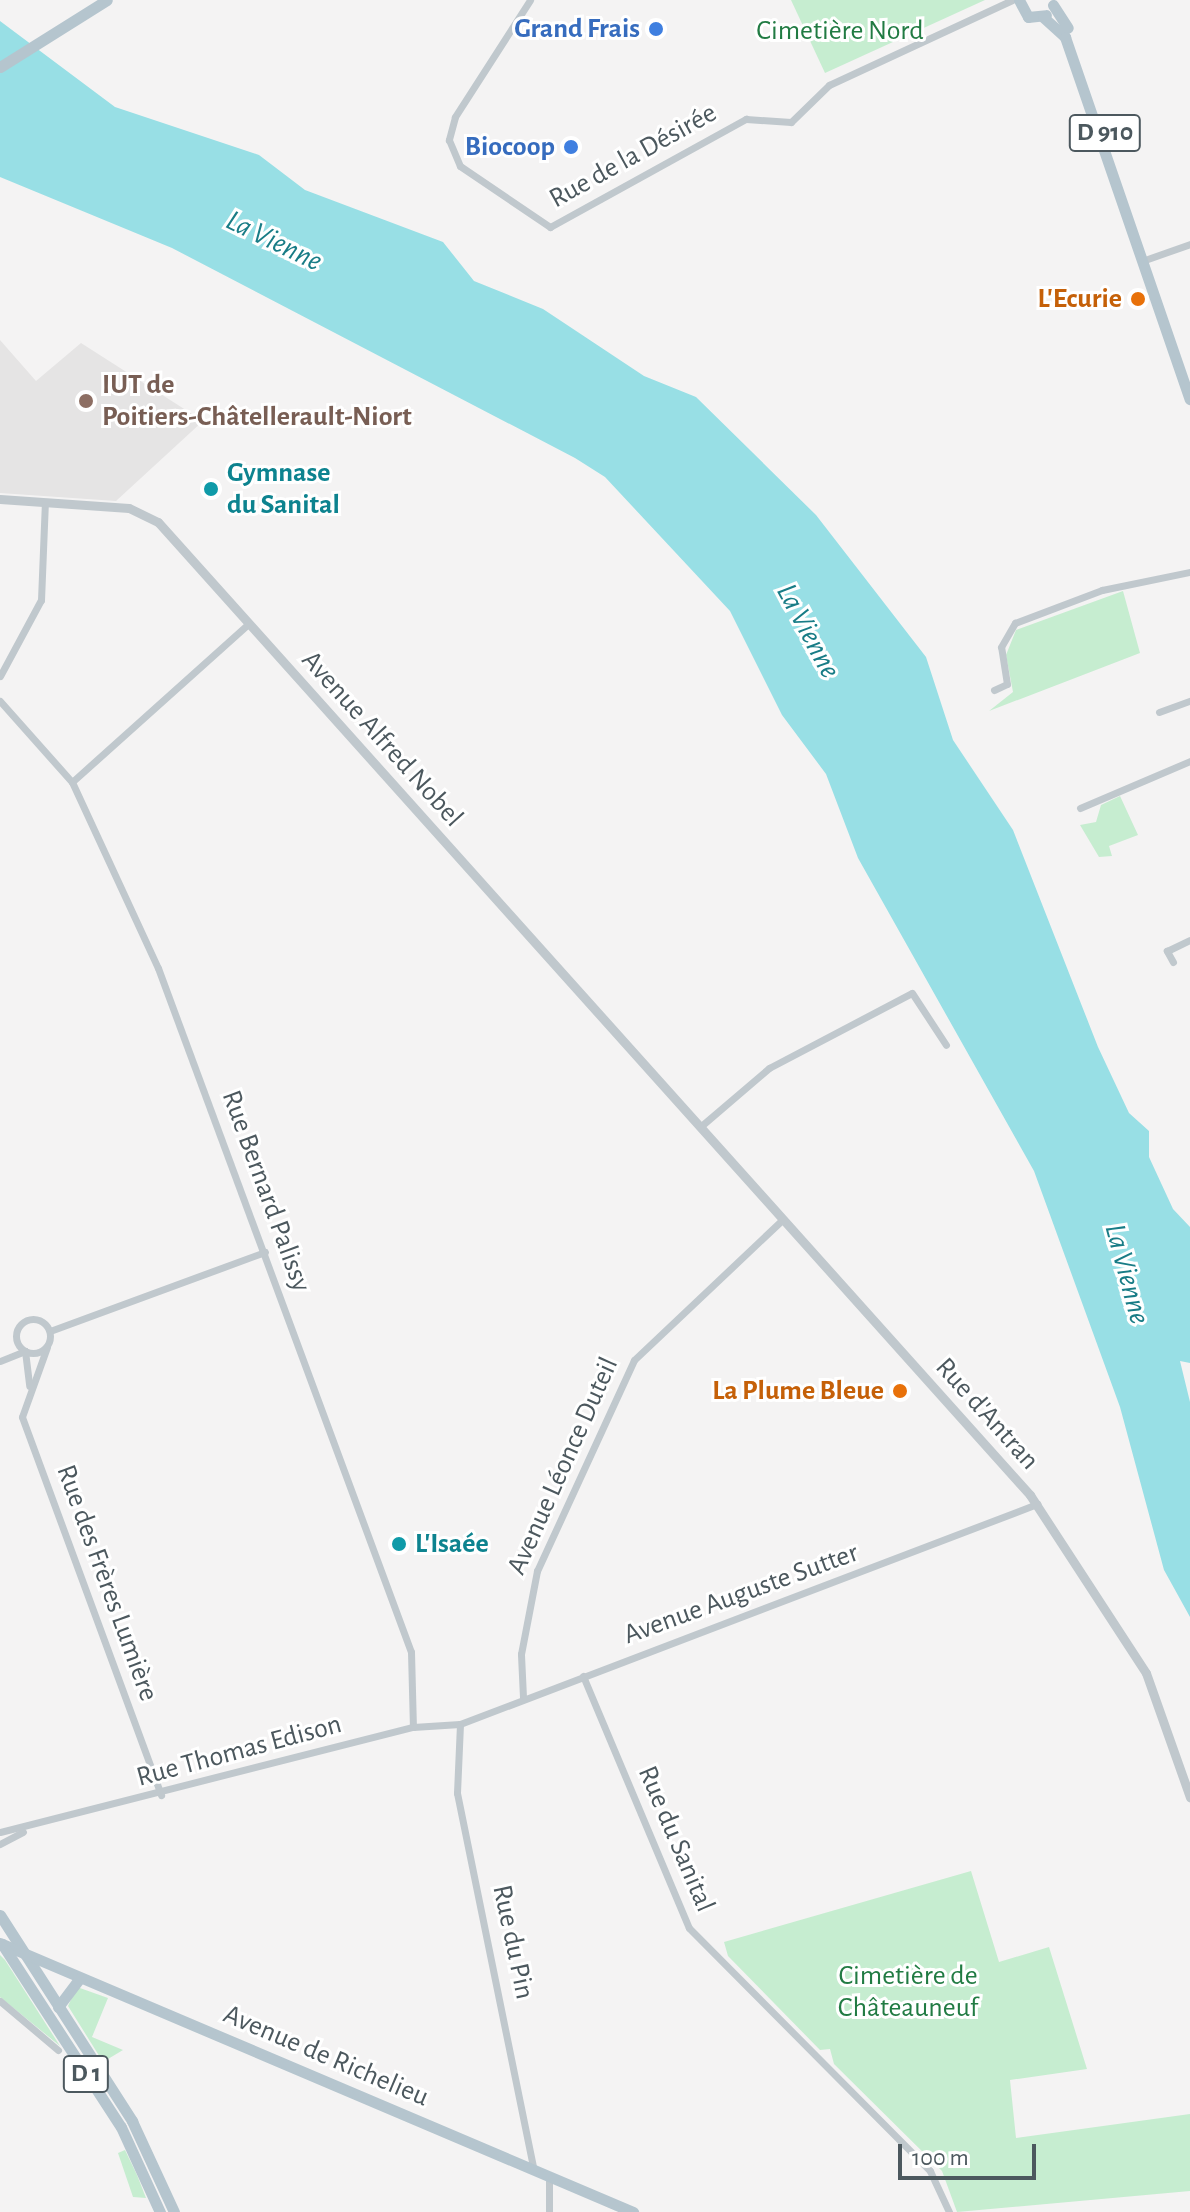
<!DOCTYPE html>
<meta charset="utf-8">
<style>
body{margin:0}
#map{position:relative;width:1190px;height:2212px;overflow:hidden;background:#f4f3f3;font-family:"Alegreya Sans",sans-serif}
div>[style]{position:absolute}
[style*='--x']{left:calc(var(--x)*1px);top:calc(var(--y)*1px);width:calc(var(--w)*1px);rotate:calc(var(--a)*1deg)}
.education>*{inset:0;background:#e5e4e4}
.green>*{inset:0;background:#c6edd0}
.water>*{inset:0;background:#98dfe5}
.minor>*{height:7px;margin:-3.5px;padding:0 3.5px;transform-origin:3.5px;border-radius:3.5px;background:#c0c8cd}
.minor>.ring{margin:-3.5px;padding:0;box-sizing:content-box;background:none;border:7px solid #c0c8cd;border-radius:50%}
.tertiary>*{height:9px;margin:-4.5px;padding:0 4.5px;transform-origin:4.5px;border-radius:4.5px;background:#c0c8cd}
.primary>*{height:11px;margin:-5.5px;padding:0 5.5px;transform-origin:5.5px;border-radius:5.5px;background:#b5c5ce}
.dots>*{width:22px;height:22px;translate:-50% -50%;box-sizing:border-box;border:4px solid #fff;border-radius:50%}
span{translate:-50% -50%;white-space:nowrap;text-align:center;line-height:1.15;-webkit-text-stroke:6px #fff;paint-order:stroke}
.shield-label span{padding:2px 6px;background:#fff;border:2px solid;border-radius:6px;-webkit-text-stroke-width:0}
.shield-label{font-size:26px;color:#4c585e;font-weight:700}
.shop-label{font-size:28px;color:#366cbe;font-weight:700}
.right{translate:-100% -50%;text-align:right}
.park-label{font-size:28px;color:#217b43}
.street-label{font-size:28px;color:#4c585e}
.food-label{font-size:28px;color:#c56008;font-weight:700}
.education-label{font-size:28px;color:#785e54;font-weight:700}
.left{translate:0 -50%;text-align:left}
.culture-label{font-size:28px;color:#0d838f;font-weight:700}
.water-label{font-size:30px;color:#187c86;font-style:italic}
.scale{position:absolute;left:898px;top:2144px;width:138px;height:36px;box-sizing:border-box;border:4px solid #4c585e;border-top:0;padding-left:10px;font-size:24px;line-height:28px;white-space:nowrap;color:#4c585e;-webkit-text-stroke:6px #fff;paint-order:stroke}
</style>
<div id="map">
<div class="education">
<div style="clip-path:polygon(0 340px,36px 381px,81px 343px,203px 421px,116px 501px,0 493px)"></div>
</div>
<div class="green">
<div style="clip-path:polygon(791px 0,985px 0,825px 73px)"></div>
<div style="clip-path:polygon(1123px 591px,1140px 653px,989px 711px,1013px 692px,1006px 655px,1016px 630px)"></div>
<div style="clip-path:polygon(1120px 796px,1138px 835px,1109px 846px,1112px 856px,1099px 857px,1080px 825px,1096px 822px,1101px 805px)"></div>
<div style="clip-path:polygon(971px 1871px,999px 1962px,1049px 1947px,1087px 2069px,1010px 2080px,1016px 2138px,1190px 2114px,1190px 2191px,957px 2212px,942px 2171px,834px 2064px,830px 2049px,820px 2050px,728px 1956px,724px 1942px)"></div>
<div style="clip-path:polygon(0 1955px,5px 1960px,60px 2046px,0 1997px)"></div>
<div style="clip-path:polygon(77px 1987px,108px 1998px,92px 2037px,123px 2050px,103px 2062px,68px 2006px)"></div>
<div style="clip-path:polygon(125px 2150px,137px 2175px,146px 2198px,133px 2197px,118px 2153px)"></div>
</div>
<div class="water">
<div style="clip-path:polygon(0 21px,115px 107px,259px 155px,305px 190px,443px 242px,474px 281px,543px 309px,644px 376px,696px 397px,816px 515px,926px 657px,953px 740px,1013px 830px,1098px 1047px,1129px 1113px,1149px 1131px,1149px 1157px,1173px 1209px,1190px 1227px,1190px 1363px,1180px 1361px,1190px 1402px,1190px 1617px,1164px 1570px,1120px 1407px,1034px 1171px,858px 858px,826px 774px,782px 715px,730px 611px,605px 477px,575px 458px,172px 248px,0 177px)"></div>
</div>
<div class="minor">
<div style="--x:530;--y:0;--w:139;--a:122.7"></div>
<div style="--x:455;--y:117;--w:24;--a:105"></div>
<div style="--x:449;--y:140;--w:28;--a:67"></div>
<div style="--x:460;--y:166;--w:109;--a:34.1"></div>
<div style="--x:550;--y:227;--w:224;--a:-28.9"></div>
<div style="--x:746;--y:119;--w:45;--a:3.8"></div>
<div style="--x:791;--y:122;--w:53;--a:-44.2"></div>
<div style="--x:829;--y:85;--w:202;--a:-24.9"></div>
<div style="--x:1142;--y:261;--w:51;--a:-19.5"></div>
<div style="--x:0;--y:676;--w:86;--a:-61.7"></div>
<div style="--x:41;--y:600;--w:98;--a:-87.7"></div>
<div style="--x:994;--y:690;--w:14;--a:-25"></div>
<div style="--x:1007;--y:684;--w:37;--a:-99"></div>
<div style="--x:1001;--y:647;--w:28;--a:-60"></div>
<div style="--x:1015;--y:623;--w:93;--a:-20.8"></div>
<div style="--x:1102;--y:590;--w:90;--a:-11.6"></div>
<div style="--x:0;--y:701;--w:108;--a:48.4"></div>
<div style="--x:72;--y:782;--w:205;--a:65.2"></div>
<div style="--x:158;--y:968;--w:729;--a:69.7"></div>
<div style="--x:411;--y:1652;--w:75;--a:88.5"></div>
<div style="--x:1159;--y:712;--w:33;--a:-20"></div>
<div style="--x:72;--y:782;--w:238;--a:-41.9"></div>
<div style="--x:1080;--y:808;--w:120;--a:-23.1"></div>
<div style="--x:1173;--y:962;--w:13;--a:-119"></div>
<div style="--x:1167;--y:951;--w:25;--a:-26"></div>
<div style="--x:700;--y:1127;--w:91;--a:-40.5"></div>
<div style="--x:769;--y:1068;--w:161;--a:-27.7"></div>
<div style="--x:912;--y:993;--w:62;--a:56.8"></div>
<div class="ring" style="left:16px;top:1319px;width:27px;height:27px"></div>
<div style="--x:50;--y:1331;--w:229;--a:-20.2"></div>
<div style="--x:47;--y:1347;--w:74;--a:109.7"></div>
<div style="--x:22;--y:1417;--w:403;--a:69.8"></div>
<div style="--x:0;--y:1361;--w:27;--a:-22"></div>
<div style="--x:25;--y:1351;--w:35;--a:83"></div>
<div style="--x:583;--y:1676;--w:273;--a:67.2"></div>
<div style="--x:689;--y:1928;--w:342;--a:45.2"></div>
<div style="--x:930;--y:2171;--w:45;--a:65.1"></div>
<div style="--x:523;--y:1697;--w:43;--a:-92.7"></div>
<div style="--x:521;--y:1654;--w:85;--a:-79.1"></div>
<div style="--x:537;--y:1571;--w:232;--a:-65.3"></div>
<div style="--x:634;--y:1360;--w:204;--a:-43.4"></div>
<div style="--x:460;--y:1724;--w:69;--a:92.5"></div>
<div style="--x:457;--y:1793;--w:385;--a:78.5"></div>
<div style="--x:0;--y:1832;--w:426;--a:-14.3"></div>
<div style="--x:413;--y:1727;--w:47;--a:-3.7"></div>
<div style="--x:460;--y:1724;--w:618;--a:-20.87"></div>
<div style="--x:0;--y:1844;--w:26;--a:-28"></div>
<div style="--x:0;--y:2001;--w:76;--a:40.2"></div>
<div style="--x:549;--y:2212;--w:36;--a:-90"></div>
</div>
<div class="tertiary">
<div style="--x:0;--y:499;--w:129;--a:4"></div>
<div style="--x:129;--y:508;--w:32;--a:26"></div>
<div style="--x:158;--y:522;--w:1307;--a:48.13"></div>
<div style="--x:1030;--y:1495;--w:212;--a:56.9"></div>
<div style="--x:1146;--y:1673;--w:132;--a:70.5"></div>
</div>
<div class="primary">
<div style="--x:1019;--y:0;--w:19;--a:62"></div>
<div style="--x:1028;--y:17;--w:18;--a:-6"></div>
<div style="--x:1053;--y:5;--w:27;--a:57"></div>
<div style="--x:1043;--y:17;--w:30;--a:42"></div>
<div style="--x:1065;--y:37;--w:383;--a:71"></div>
<div style="--x:0;--y:67;--w:126;--a:-32.1"></div>
<div style="--x:0;--y:1915;--w:245;--a:57.3"></div>
<div style="--x:132;--y:2121;--w:100;--a:65.2"></div>
<div style="--x:0;--y:1943;--w:688;--a:23.02"></div>
<div style="--x:2;--y:1944;--w:218;--a:57"></div>
<div style="--x:121;--y:2127;--w:94;--a:65.4"></div>
<div style="--x:58;--y:2007;--w:36;--a:-53"></div>
</div>
<div class="dots">
<div style="left:656px;top:29px;background:#3f7fe0"></div>
<div style="left:571px;top:147px;background:#3f7fe0"></div>
<div style="left:1138px;top:299px;background:#e8710a"></div>
<div style="left:86px;top:401px;background:#8d6e63"></div>
<div style="left:211px;top:489px;background:#0f9aa8"></div>
<div style="left:900px;top:1391px;background:#e8710a"></div>
<div style="left:399px;top:1544px;background:#0f9aa8"></div>
</div>
<div class="shield-label">
<span style="left:1105px;top:133px">D 910</span>
<span style="left:86px;top:2074px">D 1</span>
</div>
<div class="shop-label">
<span class="right" style="left:640px;top:29px">Grand Frais</span>
<span class="right" style="left:555px;top:147px">Biocoop</span>
</div>
<div class="park-label">
<span style="left:840px;top:31px">Cimetière Nord</span>
<span style="left:908px;top:1992px">Cimetière de<br>Châteauneuf</span>
</div>
<div class="street-label">
<span style="left:633px;top:156px;rotate:-29deg">Rue de la Désirée</span>
<span style="left:382px;top:739px;rotate:48deg">Avenue Alfred Nobel</span>
<span style="left:266px;top:1191px;rotate:70deg">Rue Bernard Palissy</span>
<span style="left:987px;top:1414px;rotate:48deg">Rue d'Antran</span>
<span style="left:563px;top:1466px;rotate:-66deg">Avenue Léonce Duteil</span>
<span style="left:107px;top:1583px;rotate:70deg">Rue des Frères Lumière</span>
<span style="left:741px;top:1594px;rotate:-20deg">Avenue Auguste Sutter</span>
<span style="left:239px;top:1751px;rotate:-15deg">Rue Thomas Edison</span>
<span style="left:676px;top:1839px;rotate:67deg">Rue du Sanital</span>
<span style="left:513px;top:1942px;rotate:78deg">Rue du Pin</span>
<span style="left:326px;top:2056px;rotate:23deg">Avenue de Richelieu</span>
</div>
<div class="food-label">
<span class="right" style="left:1122px;top:299px">L'Ecurie</span>
<span class="right" style="left:884px;top:1391px">La Plume Bleue</span>
</div>
<div class="education-label">
<span class="left" style="left:102px;top:401px">IUT de<br>Poitiers-Châtellerault-Niort</span>
</div>
<div class="culture-label">
<span class="left" style="left:227px;top:489px">Gymnase<br>du Sanital</span>
<span class="left" style="left:415px;top:1544px">L'Isaée</span>
</div>
<div class="water-label">
<span style="left:274px;top:241px;rotate:26deg">La Vienne</span>
<span style="left:808px;top:631px;rotate:62deg">La Vienne</span>
<span style="left:1127px;top:1274px;rotate:75deg">La Vienne</span>
</div>
<div class="scale">100 m</div>
</div>
